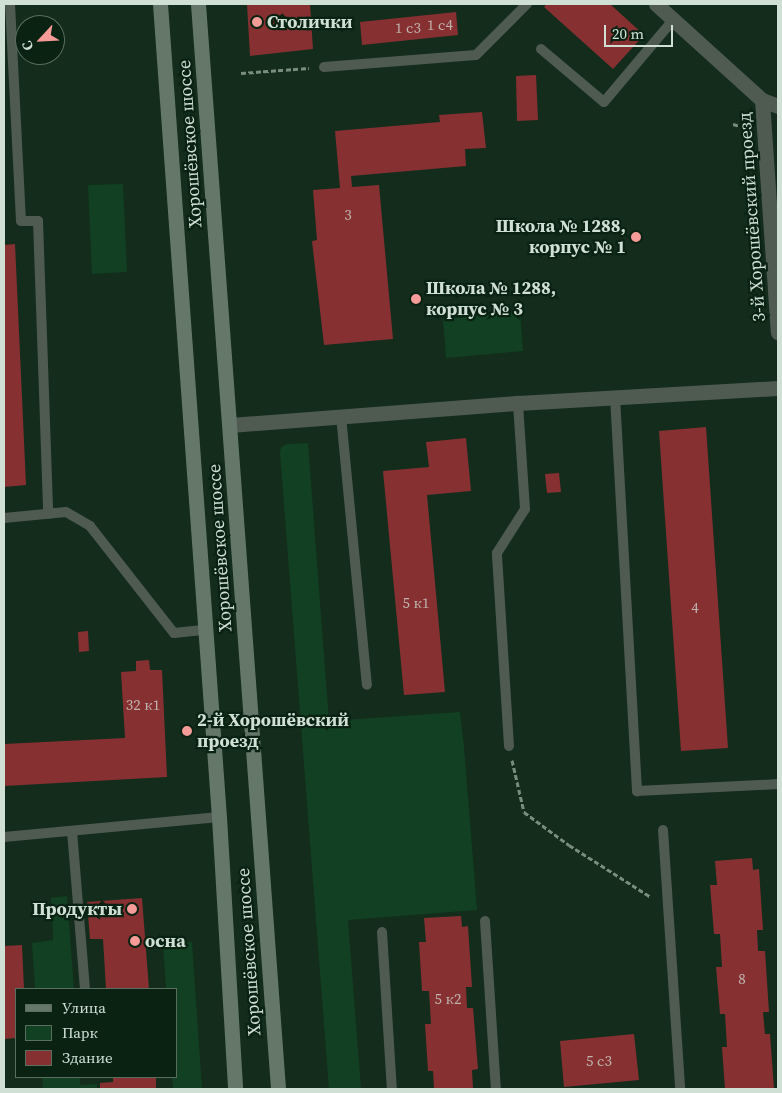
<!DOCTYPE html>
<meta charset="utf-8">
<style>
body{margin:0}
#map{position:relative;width:782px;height:1093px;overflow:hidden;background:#132c1b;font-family:"Source Serif 4",serif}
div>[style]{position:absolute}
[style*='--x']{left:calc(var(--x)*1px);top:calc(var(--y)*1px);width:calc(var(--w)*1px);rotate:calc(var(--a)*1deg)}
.green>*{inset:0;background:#114022}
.building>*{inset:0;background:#873032}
.path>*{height:3px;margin-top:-1.5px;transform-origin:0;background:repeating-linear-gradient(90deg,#798d7f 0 5px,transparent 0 7.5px)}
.lane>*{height:10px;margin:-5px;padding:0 5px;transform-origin:5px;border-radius:5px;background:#4f5a51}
.street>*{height:15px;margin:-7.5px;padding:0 7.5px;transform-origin:7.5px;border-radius:7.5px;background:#4f5a51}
.secondary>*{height:15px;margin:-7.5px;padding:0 7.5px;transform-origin:7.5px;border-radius:7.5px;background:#657769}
.dots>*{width:14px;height:14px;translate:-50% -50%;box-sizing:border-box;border:2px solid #092211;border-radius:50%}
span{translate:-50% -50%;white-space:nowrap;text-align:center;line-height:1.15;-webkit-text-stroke:4.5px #092211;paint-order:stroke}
.number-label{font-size:15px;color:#beb4ac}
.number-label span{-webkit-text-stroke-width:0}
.poi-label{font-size:18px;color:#d1e0d5;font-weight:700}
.left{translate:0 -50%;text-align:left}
.right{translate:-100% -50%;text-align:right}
.street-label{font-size:18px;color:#d1e0d5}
.frame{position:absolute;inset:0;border:5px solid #d1e0d5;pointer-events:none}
.legend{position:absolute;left:15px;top:988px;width:162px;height:90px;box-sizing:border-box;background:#092211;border:1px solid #596e5f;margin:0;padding:6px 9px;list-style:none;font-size:15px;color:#d1e0d5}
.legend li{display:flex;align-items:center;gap:10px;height:25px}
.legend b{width:25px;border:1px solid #596e5f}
.north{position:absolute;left:15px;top:15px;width:50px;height:50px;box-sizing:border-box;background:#092211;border:1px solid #596e5f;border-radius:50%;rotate:245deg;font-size:14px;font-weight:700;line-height:20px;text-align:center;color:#d1e0d5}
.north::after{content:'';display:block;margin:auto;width:18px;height:22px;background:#f59b98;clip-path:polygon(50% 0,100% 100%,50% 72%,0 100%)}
.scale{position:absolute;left:604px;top:25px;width:69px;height:22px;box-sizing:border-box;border:2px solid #d1e0d5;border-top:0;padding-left:6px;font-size:15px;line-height:18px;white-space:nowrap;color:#d1e0d5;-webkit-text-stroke:4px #092211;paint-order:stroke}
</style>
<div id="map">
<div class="green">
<div style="clip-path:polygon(123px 184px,127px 272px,92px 274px,88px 185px)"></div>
<div style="clip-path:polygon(520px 312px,523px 351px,446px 358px,443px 319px)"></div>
<div style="clip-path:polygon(308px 443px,329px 721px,460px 712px,464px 746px,477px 910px,348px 920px,361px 1089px,329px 1089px,280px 453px,281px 447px,287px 444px)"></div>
<div style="clip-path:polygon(67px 896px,74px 989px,35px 989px,32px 943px,53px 940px,51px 898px)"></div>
<div style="clip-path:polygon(192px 942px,202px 1089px,173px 1089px,172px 1077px,176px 1077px,176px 989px,166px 989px,163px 944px)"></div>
<div style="clip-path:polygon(42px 1077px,80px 1077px,80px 1085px,97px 1084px,97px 1089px,43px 1089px)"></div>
</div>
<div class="building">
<div style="clip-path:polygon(247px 4px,310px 4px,313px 49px,250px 56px)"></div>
<div style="clip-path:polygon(547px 4px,610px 4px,644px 35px,613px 69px,544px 7px)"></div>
<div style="clip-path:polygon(456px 12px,458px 35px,362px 45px,360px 22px)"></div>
<div style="clip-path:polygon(536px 75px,538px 120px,517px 121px,516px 76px)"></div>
<div style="clip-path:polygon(482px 112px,486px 148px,465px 149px,466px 166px,351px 176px,352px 187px,379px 185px,393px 339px,324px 345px,312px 241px,317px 240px,313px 190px,340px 188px,335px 131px,440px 122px,439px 115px)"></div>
<div style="clip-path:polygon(15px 244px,26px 485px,4px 487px,4px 245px)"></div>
<div style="clip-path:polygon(706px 427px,728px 748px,681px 751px,659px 431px)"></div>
<div style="clip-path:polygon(466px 438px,471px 491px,427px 495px,445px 692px,404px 695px,383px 471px,429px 467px,426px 442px)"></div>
<div style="clip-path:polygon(559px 473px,561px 492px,547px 493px,545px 474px)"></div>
<div style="clip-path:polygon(88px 631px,89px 651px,79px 652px,78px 632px)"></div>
<div style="clip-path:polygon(149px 660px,150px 670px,162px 670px,167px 777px,4px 786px,4px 744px,125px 738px,121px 672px,136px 671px,136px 661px)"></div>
<div style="clip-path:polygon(752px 858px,753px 870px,759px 869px,763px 930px,757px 930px,758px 951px,765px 951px,769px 1012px,763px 1012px,765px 1034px,770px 1034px,774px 1089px,725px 1089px,722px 1047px,727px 1047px,725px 1014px,720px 1014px,716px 967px,722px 967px,720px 934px,714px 934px,710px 885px,717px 885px,715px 861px)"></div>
<div style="clip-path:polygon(142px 898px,149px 989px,106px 989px,103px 939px,90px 939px,87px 902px)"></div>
<div style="clip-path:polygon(461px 916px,462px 927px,468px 926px,472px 987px,466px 987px,467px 1008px,473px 1008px,478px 1069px,472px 1070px,473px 1089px,434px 1089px,433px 1071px,428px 1071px,425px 1024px,431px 1024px,429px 991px,422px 991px,419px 942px,426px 942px,424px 918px)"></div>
<div style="clip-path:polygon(22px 945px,24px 989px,16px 989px,16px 1038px,4px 1039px,4px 946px)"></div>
<div style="clip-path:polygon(634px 1034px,639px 1080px,564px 1087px,560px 1041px)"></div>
<div style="clip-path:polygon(113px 1077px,156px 1077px,156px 1089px,100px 1089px,100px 1083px,113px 1082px)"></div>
</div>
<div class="path">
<div style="--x:241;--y:73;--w:68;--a:-4.2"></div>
<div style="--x:733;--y:124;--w:15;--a:16"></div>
<div style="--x:512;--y:760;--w:53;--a:77"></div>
<div style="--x:524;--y:812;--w:56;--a:36.3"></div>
<div style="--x:569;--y:845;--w:97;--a:32.4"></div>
</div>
<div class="lane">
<div style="--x:10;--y:4;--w:217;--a:87.1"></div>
<div style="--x:21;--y:221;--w:17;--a:0"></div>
<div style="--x:38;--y:221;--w:293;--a:88"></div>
<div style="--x:541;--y:49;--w:82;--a:40.1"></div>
<div style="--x:604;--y:102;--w:107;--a:-49.9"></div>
<div style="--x:324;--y:67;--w:152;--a:-4.5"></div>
<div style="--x:476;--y:55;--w:72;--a:-45"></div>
<div style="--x:615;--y:397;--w:395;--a:86.8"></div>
<div style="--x:637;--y:791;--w:141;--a:-2.8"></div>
<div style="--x:341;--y:416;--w:270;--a:84.5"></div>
<div style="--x:4;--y:518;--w:62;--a:-5.5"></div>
<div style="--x:66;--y:512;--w:28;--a:30"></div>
<div style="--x:90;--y:526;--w:136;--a:51.9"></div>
<div style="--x:174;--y:633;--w:31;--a:-6"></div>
<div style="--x:509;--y:746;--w:193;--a:-93.6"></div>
<div style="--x:497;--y:553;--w:52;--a:-57.5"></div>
<div style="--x:525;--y:509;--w:106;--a:-93.8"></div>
<div style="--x:663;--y:830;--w:260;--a:86.2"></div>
<div style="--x:72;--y:831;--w:159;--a:85.3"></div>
<div style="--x:4;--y:837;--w:216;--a:-5.3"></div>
<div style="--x:485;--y:921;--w:168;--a:86.3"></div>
<div style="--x:382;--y:932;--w:157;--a:86.4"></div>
</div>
<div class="street">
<div style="--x:656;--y:4;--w:143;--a:42.2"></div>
<div style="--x:762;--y:100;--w:17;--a:21"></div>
<div style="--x:762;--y:100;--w:233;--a:86.1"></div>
<div style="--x:230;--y:425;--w:289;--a:-4.4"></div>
<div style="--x:518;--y:403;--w:260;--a:-3.3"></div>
</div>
<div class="secondary">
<div style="--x:160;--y:4;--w:815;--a:85.85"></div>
<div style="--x:219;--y:817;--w:272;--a:86.6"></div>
<div style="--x:198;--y:4;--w:1088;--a:85.78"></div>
</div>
<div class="dots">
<div style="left:257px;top:22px;background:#f59b98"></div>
<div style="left:636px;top:237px;background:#f59b98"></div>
<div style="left:416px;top:299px;background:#f59b98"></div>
<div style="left:187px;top:731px;background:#f59b98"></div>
<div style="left:132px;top:909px;background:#f59b98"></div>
<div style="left:135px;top:941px;background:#f59b98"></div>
</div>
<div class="number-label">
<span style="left:440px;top:25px">1 с4</span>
<span style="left:408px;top:28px">1 с3</span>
<span style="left:348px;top:215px">3</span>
<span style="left:416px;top:603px">5 к1</span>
<span style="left:695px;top:608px">4</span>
<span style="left:143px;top:705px">32 к1</span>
<span style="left:742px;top:979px">8</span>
<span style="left:448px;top:999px">5 к2</span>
<span style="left:599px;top:1061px">5 с3</span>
</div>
<div class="poi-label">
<span class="left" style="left:267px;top:22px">Столички</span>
<span class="right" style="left:626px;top:237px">Школа № 1288,<br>корпус № 1</span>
<span class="left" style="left:426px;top:299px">Школа № 1288,<br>корпус № 3</span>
<span class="left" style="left:197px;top:731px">2-й Хорошёвский<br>проезд</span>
<span class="right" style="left:122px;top:909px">Продукты</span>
<span class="left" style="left:145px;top:941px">осна</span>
</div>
<div class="street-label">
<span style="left:190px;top:144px;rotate:-94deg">Хорошёвское шоссе</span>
<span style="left:752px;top:217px;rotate:-94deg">3-й Хорошёвский проезд</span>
<span style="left:220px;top:548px;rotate:-94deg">Хорошёвское шоссе</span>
<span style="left:249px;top:952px;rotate:-94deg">Хорошёвское шоссе</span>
</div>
<div class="frame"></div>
<ul class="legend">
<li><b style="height:6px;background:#657769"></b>Улица</li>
<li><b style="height:14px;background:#114022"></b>Парк</li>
<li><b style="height:14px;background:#873032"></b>Здание</li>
</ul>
<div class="north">С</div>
<div class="scale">20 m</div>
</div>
